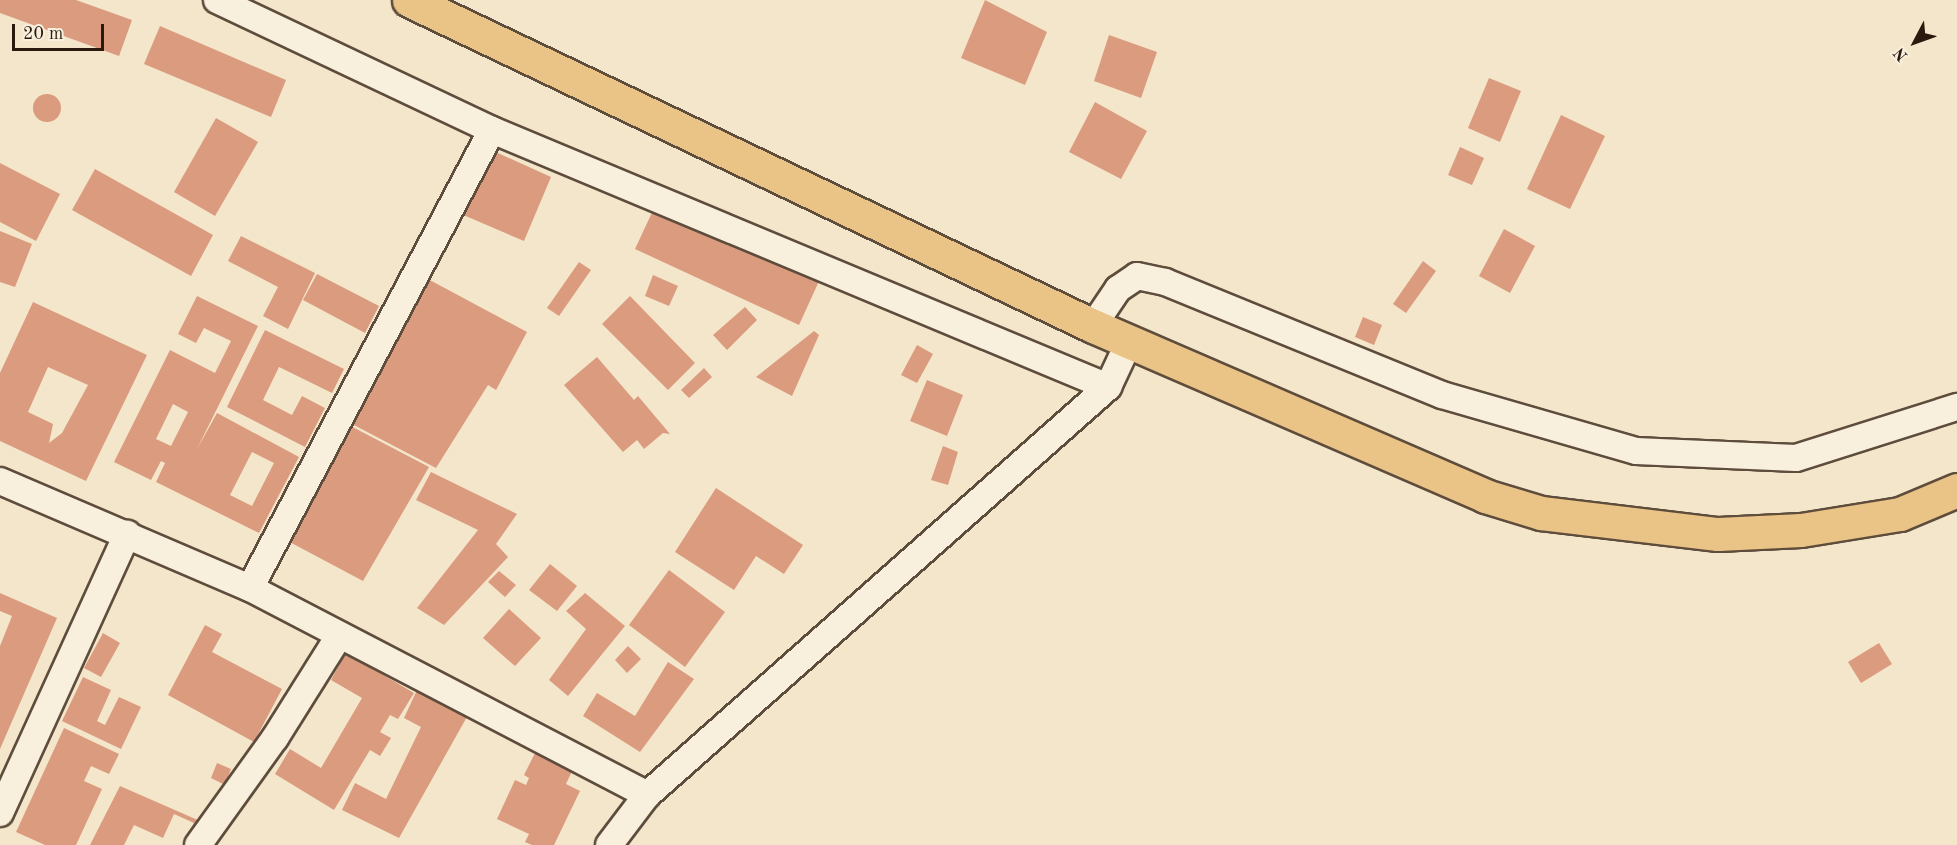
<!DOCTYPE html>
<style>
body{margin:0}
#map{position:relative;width:1957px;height:845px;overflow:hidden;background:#f4e6cb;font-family:"Old Standard TT",serif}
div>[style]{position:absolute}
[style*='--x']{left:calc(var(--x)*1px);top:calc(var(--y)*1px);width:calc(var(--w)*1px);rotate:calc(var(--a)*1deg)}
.building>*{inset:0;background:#db9b7e}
.round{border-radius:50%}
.roads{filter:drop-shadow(2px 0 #5e4c3c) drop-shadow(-2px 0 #5e4c3c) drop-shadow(0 2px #5e4c3c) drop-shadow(0 -2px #5e4c3c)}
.street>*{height:26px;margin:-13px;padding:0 13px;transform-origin:13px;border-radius:13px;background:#f8efdd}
.primary>*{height:33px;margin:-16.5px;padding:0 16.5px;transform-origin:16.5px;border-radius:16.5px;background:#eac386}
span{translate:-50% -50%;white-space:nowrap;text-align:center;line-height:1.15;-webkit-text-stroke:4.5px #f8efdd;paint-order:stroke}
.north{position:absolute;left:1885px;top:12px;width:60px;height:60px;-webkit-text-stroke:4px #f8efdd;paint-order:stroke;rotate:229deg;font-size:16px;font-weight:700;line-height:24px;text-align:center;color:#2c190d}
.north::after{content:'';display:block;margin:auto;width:21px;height:27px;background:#2c190d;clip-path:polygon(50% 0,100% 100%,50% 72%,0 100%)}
.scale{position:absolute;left:12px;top:24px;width:92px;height:27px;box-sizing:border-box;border:3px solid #2c190d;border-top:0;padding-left:8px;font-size:18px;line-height:21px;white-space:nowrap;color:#2c190d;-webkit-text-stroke:4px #f8efdd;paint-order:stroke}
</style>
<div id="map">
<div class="building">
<div style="clip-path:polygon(0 0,76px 0,132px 20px,119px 56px,0 13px)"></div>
<div style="clip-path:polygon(985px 0,1047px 32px,1025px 85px,961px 58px)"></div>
<div style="clip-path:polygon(160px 26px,286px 80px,271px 117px,144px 64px)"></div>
<div style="clip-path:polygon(1109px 35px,1157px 52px,1141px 98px,1094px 81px)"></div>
<div style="clip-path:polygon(1489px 78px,1521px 91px,1500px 142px,1468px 128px)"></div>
<div class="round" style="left:33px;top:94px;width:28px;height:28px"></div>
<div style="clip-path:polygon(1095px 102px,1147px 131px,1121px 179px,1069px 152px)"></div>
<div style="clip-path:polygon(1561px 115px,1605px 136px,1570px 209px,1527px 189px)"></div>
<div style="clip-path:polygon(216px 118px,258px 142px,215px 216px,174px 192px)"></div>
<div style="clip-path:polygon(1460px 147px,1484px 158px,1472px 185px,1448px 175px)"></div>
<div style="clip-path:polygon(489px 149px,551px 177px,524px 241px,461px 214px)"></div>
<div style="clip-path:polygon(0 163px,60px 194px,36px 241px,0 222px)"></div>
<div style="clip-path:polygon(95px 169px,213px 235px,191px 276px,72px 210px)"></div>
<div style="clip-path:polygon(656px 204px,820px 279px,799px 325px,635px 249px)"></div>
<div style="clip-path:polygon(1504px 229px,1535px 246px,1510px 293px,1479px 276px)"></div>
<div style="clip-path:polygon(0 231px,32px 244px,15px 287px,0 282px)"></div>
<div style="clip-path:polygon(241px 236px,315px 273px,288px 329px,263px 316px,278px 287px,228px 261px)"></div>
<div style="clip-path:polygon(1423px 261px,1436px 271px,1406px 313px,1393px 304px)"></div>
<div style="clip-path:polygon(579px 262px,591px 270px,559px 316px,547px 308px)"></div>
<div style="clip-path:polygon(317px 274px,379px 306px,365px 333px,303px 300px)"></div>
<div style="clip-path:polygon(653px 275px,678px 286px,669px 306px,645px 296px)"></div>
<div style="clip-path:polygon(426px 278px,527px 332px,496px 390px,488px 385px,436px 468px,350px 423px)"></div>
<div style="clip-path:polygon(evenodd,197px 296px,258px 326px,197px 449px,217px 413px,299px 457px,259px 533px,156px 482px,165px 463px,161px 461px,151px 480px,114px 462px,170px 350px,215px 373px,231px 341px,204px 328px,196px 343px,178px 334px,197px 296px,173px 404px,188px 412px,171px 446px,156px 439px,173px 404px,197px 296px,252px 452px,274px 463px,252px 506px,230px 495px,252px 452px)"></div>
<div style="clip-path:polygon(630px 296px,695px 363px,668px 390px,602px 324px)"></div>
<div style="clip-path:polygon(evenodd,33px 302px,147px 355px,86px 481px,0 441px,0 373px,33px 302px,48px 367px,88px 385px,62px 433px,49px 443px,53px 424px,28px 412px,48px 367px)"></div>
<div style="clip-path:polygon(745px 307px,757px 320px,727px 350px,713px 335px)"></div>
<div style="clip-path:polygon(1363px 317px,1382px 325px,1374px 345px,1355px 337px)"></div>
<div style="clip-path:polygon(265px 330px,344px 369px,332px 393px,279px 367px,263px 400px,292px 415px,302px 396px,325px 408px,305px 447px,227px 407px)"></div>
<div style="clip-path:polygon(814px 331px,819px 335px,792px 396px,756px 377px)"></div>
<div style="clip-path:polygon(917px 345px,933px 354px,917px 383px,901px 375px)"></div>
<div style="clip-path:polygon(597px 357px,634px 400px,638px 396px,670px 434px,663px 433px,644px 449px,637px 440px,623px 452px,564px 385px)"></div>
<div style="clip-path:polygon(704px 368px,712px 377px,689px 398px,681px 390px)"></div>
<div style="clip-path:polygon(927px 380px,963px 395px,947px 436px,910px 421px)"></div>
<div style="clip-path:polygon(345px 423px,429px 467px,363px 581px,284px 539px)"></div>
<div style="clip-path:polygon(943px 446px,958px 452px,948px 485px,931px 480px)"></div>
<div style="clip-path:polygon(431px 472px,517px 514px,496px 544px,508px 557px,444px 625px,417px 608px,478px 530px,416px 500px)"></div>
<div style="clip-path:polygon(716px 488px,803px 545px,784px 574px,756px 556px,734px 590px,675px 552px)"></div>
<div style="clip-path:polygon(550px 564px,577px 586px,557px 611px,529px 590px)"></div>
<div style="clip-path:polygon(669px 570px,725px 612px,685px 667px,629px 625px)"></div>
<div style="clip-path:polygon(499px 571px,516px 585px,505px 597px,488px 582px)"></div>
<div style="clip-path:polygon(0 593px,57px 618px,0 749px,0 646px,12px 616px,0 611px)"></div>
<div style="clip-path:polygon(585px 593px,625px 626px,568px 696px,549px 680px,586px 629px,566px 611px)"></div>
<div style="clip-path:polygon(509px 609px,541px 638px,515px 666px,483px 638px)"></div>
<div style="clip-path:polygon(205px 625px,222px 634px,212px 652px,282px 689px,254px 742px,168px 695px)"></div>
<div style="clip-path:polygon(103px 633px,120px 643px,101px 677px,84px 668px)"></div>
<div style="clip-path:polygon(1879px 643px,1892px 664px,1861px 683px,1848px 662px)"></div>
<div style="clip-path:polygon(628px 646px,641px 659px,627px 673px,615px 660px)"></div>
<div style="clip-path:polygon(346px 653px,414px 693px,398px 719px,390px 715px,380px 732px,391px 738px,380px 756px,370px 750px,334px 810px,275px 774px,290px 749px,321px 768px,362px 698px,331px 680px)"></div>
<div style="clip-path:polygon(668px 662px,694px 679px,640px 752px,583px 716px,597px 693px,635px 716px)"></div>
<div style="clip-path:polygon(83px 677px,111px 690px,97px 721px,105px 725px,119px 697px,141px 707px,121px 749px,62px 721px)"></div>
<div style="clip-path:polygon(417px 690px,468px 715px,399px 838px,342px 810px,355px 783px,386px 799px,421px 727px,404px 718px)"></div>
<div style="clip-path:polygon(64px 728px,119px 754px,109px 774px,91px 766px,84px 781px,102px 789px,76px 845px,45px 845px,16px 832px)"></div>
<div style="clip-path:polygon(536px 751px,573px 769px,566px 784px,580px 791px,554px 845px,532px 845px,525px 842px,529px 834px,497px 819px,515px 780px,526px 785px,529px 778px,524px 775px)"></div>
<div style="clip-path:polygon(217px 763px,231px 769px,225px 785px,211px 778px)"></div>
<div style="clip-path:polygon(120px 786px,200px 821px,188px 845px,183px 845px,194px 823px,174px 814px,163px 838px,134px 825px,124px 845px,90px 845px)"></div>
</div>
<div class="roads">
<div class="street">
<div style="--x:217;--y:0;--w:304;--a:25.3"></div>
<div style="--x:492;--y:130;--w:667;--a:22.65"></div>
<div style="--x:1093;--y:326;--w:45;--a:-56"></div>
<div style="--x:1118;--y:289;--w:23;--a:-34"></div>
<div style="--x:1137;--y:276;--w:29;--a:12"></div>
<div style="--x:1165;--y:282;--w:299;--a:22.2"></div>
<div style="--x:1442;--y:395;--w:202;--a:16.1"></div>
<div style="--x:1636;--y:451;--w:160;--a:2.5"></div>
<div style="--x:1796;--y:458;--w:169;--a:-17.6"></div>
<div style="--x:0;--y:481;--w:272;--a:23.2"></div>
<div style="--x:250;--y:588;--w:448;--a:27.5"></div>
<div style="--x:250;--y:588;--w:518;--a:-62.15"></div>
<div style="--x:0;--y:813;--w:307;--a:-65.5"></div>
<div style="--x:198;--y:845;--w:132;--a:-54.3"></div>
<div style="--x:275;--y:738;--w:120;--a:-57.9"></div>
<div style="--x:609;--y:845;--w:63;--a:-52.8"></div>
<div style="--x:647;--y:795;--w:616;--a:-41.51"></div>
<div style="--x:1108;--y:387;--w:50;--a:-65"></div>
</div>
<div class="primary">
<div style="--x:409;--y:0;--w:758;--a:25.48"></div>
<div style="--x:1093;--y:326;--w:427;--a:23.4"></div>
<div style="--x:1485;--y:496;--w:59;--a:16.9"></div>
<div style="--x:1541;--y:513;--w:178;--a:6.8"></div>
<div style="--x:1718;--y:534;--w:83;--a:-2.8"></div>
<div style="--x:1801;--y:530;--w:100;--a:-9.2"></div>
<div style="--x:1900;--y:514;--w:62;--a:-22.8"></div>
</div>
</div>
<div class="north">N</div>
<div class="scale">20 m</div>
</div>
